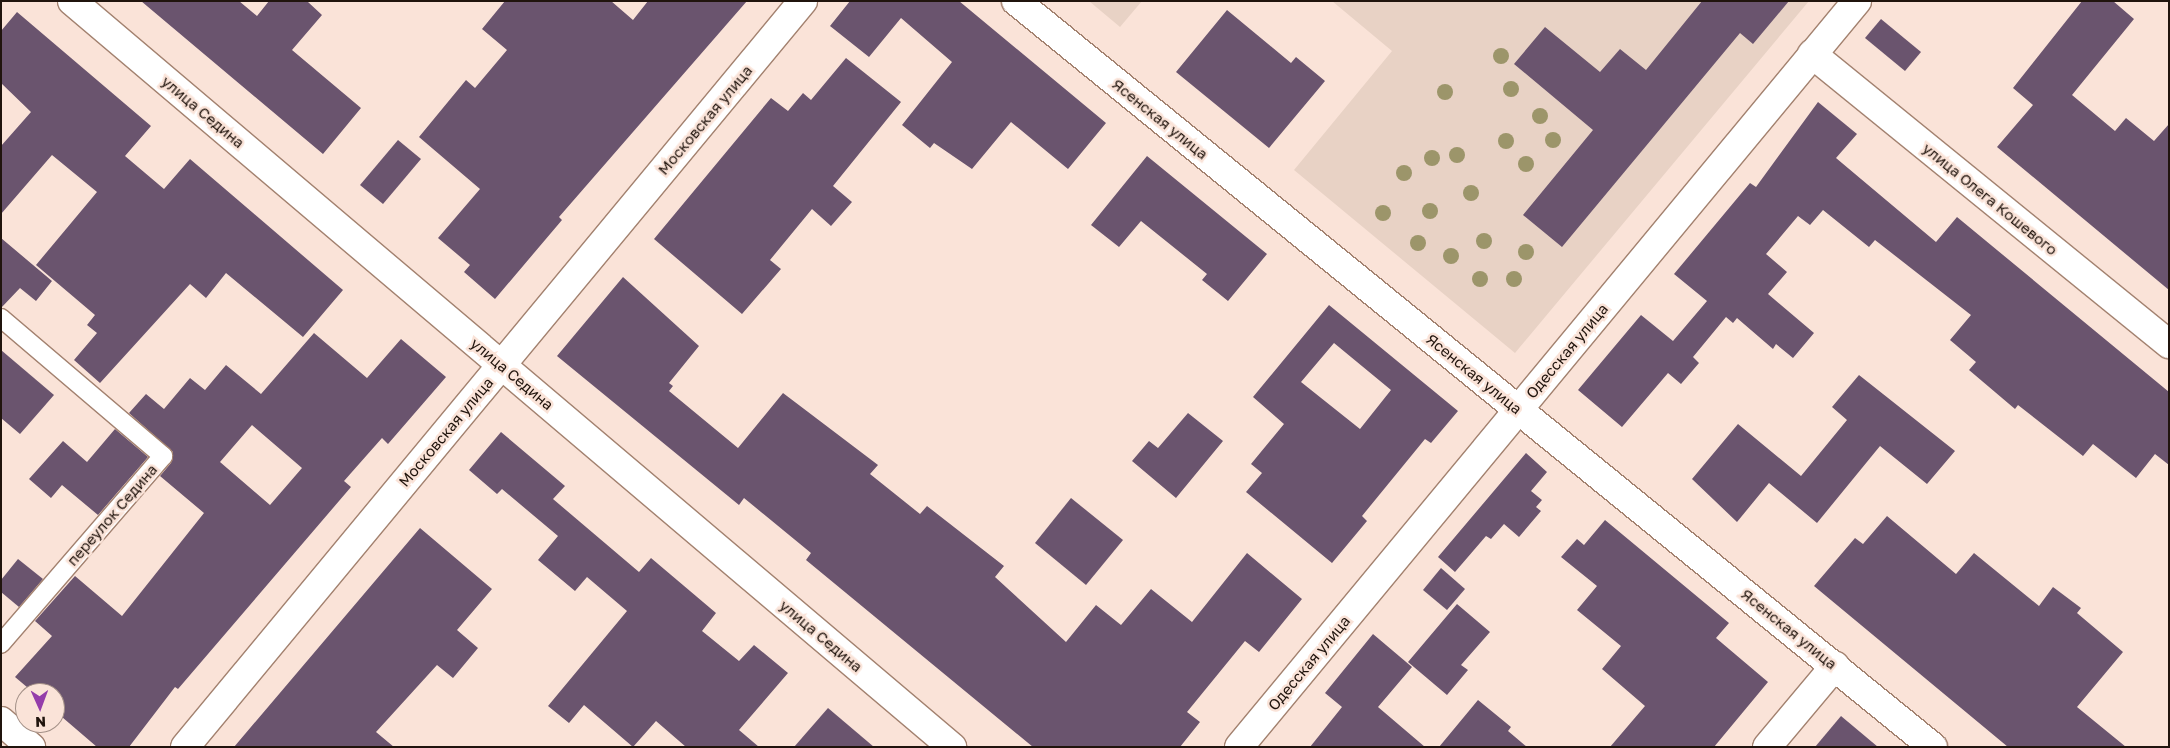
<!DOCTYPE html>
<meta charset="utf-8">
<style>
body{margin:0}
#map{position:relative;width:2170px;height:748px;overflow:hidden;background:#fae3d8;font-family:"Golos Text",sans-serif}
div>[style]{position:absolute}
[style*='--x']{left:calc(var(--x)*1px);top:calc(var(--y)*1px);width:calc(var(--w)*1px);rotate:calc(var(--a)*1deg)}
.education>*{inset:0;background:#e8d2c5}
.building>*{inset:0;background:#6a546e}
.roads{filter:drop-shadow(1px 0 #a38270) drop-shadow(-1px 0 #a38270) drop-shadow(0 1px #a38270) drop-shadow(0 -1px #a38270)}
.service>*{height:18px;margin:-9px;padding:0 9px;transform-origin:9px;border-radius:9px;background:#fff}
.minor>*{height:28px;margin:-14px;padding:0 14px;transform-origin:14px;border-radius:14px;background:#fff}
.trees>*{width:16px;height:16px;margin:-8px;border-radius:50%;background:#9c956a}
span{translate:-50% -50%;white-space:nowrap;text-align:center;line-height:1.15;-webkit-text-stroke:5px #fae3d8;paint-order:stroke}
.street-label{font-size:15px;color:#20140d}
.frame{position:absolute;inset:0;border:2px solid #20140d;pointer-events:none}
.north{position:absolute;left:15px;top:683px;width:50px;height:50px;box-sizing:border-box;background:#fae3d8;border:1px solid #a39087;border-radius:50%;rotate:178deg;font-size:14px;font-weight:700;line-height:20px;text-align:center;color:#20140d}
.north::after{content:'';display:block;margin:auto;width:18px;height:22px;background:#943daa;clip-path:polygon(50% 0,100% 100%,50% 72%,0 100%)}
</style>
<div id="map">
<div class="education">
<div style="clip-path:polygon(1089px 1px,1142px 1px,1120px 27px)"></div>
<div style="clip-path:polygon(1332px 1px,1809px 1px,1515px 353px,1294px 170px,1392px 51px)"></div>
</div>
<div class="building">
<div style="clip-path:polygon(141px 1px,239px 1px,257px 16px,269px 1px,308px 2px,322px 15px,292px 50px,361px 108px,323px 154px)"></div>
<div style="clip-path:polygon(505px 1px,611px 1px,633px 20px,648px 1px,747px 1px,559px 217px,562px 220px,495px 299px,464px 272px,470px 265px,438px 238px,480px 189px,419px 137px,466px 80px,475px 88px,507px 50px,482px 29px)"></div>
<div style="clip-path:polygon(850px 1px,959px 1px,1106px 123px,1068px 169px,1011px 122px,972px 169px,934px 143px,930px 148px,902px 125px,952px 62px,901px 18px,869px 57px,830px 26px)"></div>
<div style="clip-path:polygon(1702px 1px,1789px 1px,1753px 44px,1740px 33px,1562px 247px,1523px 215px,1593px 130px,1514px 64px,1545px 27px,1600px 72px,1620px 49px,1646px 70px)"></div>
<div style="clip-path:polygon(2082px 1px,2113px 1px,2134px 19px,2072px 95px,2115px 131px,2126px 118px,2154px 141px,2169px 124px,2169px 290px,1997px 147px,2033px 105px,2013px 88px)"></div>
<div style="clip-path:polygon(1227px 10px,1291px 63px,1296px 57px,1325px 81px,1269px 148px,1176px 72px)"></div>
<div style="clip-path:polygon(17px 12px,151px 126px,125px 156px,164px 189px,190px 159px,343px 290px,303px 337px,226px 273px,206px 298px,190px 284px,100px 383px,74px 360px,97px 333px,87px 325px,95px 315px,36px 265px,97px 192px,52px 155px,1px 214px,1px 146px,31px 112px,1px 83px,1px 31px)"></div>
<div style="clip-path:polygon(1881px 19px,1921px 52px,1905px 71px,1865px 38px)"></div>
<div style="clip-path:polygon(846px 58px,901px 102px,833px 186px,852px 202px,831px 226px,812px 209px,770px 260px,781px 269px,742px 314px,654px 239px,771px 98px,788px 111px,803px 93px,811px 100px)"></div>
<div style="clip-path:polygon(1818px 102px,1857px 134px,1836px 158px,1936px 242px,1957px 217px,2169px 392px,2169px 465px,2155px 454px,2136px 478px,2093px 444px,2083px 456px,2018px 405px,2015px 409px,1969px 370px,1976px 362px,1950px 340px,1971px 315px,1875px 240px,1869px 247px,1823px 210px,1810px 225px,1798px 216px,1766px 254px,1787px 272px,1768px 294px,1814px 333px,1793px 358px,1776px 344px,1773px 349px,1737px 318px,1733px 323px,1726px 317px,1693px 357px,1699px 363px,1681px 384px,1668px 373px,1622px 427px,1578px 390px,1641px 315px,1673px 341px,1707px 301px,1674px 274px,1750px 183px,1756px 187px)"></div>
<div style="clip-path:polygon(398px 140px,421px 159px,383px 204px,360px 185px)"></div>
<div style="clip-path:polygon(1147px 156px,1267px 254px,1228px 301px,1202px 280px,1207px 274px,1141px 221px,1119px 247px,1091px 225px)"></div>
<div style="clip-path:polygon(1px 238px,52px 281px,36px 301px,20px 288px,1px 308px)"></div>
<div style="clip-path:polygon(623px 277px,699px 346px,669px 383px,673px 386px,669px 391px,738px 448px,783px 393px,878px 465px,870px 474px,920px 514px,927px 506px,1004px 566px,995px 577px,1066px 642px,1096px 605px,1121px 625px,1151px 589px,1192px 622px,1247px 553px,1302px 599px,1259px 652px,1245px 641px,1187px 712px,1200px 722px,1180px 747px,1033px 747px,806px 560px,811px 553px,744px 498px,739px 505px,557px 356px)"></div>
<div style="clip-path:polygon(evenodd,1329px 305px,1458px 411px,1431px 443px,1425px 439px,1362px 516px,1367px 521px,1332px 563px,1246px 492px,1262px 473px,1251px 464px,1284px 424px,1253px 397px,1329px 305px,1334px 343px,1391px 390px,1360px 429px,1301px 382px,1334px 343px)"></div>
<div style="clip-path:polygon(evenodd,314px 333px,367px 378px,401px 339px,446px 377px,388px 444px,382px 438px,344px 481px,351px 487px,178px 689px,175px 687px,129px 747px,97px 747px,55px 711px,55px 693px,34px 693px,15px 677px,52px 636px,35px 621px,75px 576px,122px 616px,204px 513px,160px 476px,171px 463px,173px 452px,129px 413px,146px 394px,164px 409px,190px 378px,205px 390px,226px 365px,261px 394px,314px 333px,252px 425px,302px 468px,270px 505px,220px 462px,252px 425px)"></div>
<div style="clip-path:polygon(1px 350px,54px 395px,20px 434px,1px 418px)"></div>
<div style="clip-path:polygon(1859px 375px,1955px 451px,1927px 484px,1880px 446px,1817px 523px,1769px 483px,1737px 522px,1692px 479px,1738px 424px,1801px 476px,1847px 420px,1832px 407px)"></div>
<div style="clip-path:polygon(1188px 413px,1223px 441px,1176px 498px,1132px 461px,1149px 441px,1158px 448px)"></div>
<div style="clip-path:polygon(115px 429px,148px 457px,98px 515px,62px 485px,51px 498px,29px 479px,63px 441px,87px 462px)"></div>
<div style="clip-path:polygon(501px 432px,565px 486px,553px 499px,639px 572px,651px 558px,716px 613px,702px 631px,739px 661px,754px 645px,788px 673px,739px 730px,759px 747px,686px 747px,656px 721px,633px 747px,584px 705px,569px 723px,548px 706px,627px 611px,587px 577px,575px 591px,538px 560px,558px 536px,502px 489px,497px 494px,469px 470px)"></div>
<div style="clip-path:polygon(1526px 453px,1547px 472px,1531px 491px,1542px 500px,1536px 507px,1541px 511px,1519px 537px,1504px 524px,1491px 539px,1486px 536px,1455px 572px,1438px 557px)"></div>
<div style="clip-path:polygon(1071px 498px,1123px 540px,1086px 585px,1035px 543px)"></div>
<div style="clip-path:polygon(1887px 516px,1956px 574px,1974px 553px,2039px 606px,2053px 587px,2081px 608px,2077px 613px,2123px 652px,2077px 707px,2126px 747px,2008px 747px,1814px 586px,1855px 538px,1863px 544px)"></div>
<div style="clip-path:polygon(1605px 520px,1729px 623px,1716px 638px,1768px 682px,1714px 747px,1610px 747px,1645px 706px,1602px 669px,1621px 646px,1577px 610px,1597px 586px,1561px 557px,1577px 539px,1584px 545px)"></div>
<div style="clip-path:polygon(420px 528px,492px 589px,457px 630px,478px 648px,453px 678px,437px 665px,376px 732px,394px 747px,234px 747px)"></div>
<div style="clip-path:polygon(18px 559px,43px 579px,19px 607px,1px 592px,1px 580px)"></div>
<div style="clip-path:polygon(1441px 568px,1465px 589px,1447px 610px,1423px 590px)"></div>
<div style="clip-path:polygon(1457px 604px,1490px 632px,1461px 665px,1468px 670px,1447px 695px,1408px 662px)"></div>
<div style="clip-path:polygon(1373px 634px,1412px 667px,1378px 707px,1425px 747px,1310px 747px,1342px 707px,1325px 693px)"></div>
<div style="clip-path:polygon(1478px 700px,1511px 727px,1508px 731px,1527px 747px,1439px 747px)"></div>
<div style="clip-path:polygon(828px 708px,874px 747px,794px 747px)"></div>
<div style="clip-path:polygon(1841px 716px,1878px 747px,1815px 747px)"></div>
</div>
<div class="roads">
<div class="service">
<div style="--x:1;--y:318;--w:213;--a:40.4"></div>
<div style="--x:163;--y:456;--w:248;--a:130.8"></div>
</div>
<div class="minor">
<div style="--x:72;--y:1;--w:1154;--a:40.29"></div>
<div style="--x:1016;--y:1;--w:1182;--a:39.13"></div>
<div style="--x:1812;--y:54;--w:460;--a:39.1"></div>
<div style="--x:1;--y:721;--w:40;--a:41"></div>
<div style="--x:185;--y:747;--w:969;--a:-50.36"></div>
<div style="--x:1239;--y:747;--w:969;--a:-50.36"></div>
<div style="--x:1767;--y:747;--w:106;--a:-50"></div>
</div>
</div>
<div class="trees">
<div style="left:1501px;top:56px"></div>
<div style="left:1511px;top:89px"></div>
<div style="left:1445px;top:92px"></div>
<div style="left:1540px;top:116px"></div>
<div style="left:1553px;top:140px"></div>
<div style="left:1506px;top:141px"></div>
<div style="left:1457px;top:155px"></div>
<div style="left:1432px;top:158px"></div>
<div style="left:1526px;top:164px"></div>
<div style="left:1404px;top:173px"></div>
<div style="left:1471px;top:193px"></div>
<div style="left:1430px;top:211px"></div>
<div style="left:1383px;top:213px"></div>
<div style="left:1484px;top:241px"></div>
<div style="left:1418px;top:243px"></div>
<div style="left:1526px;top:252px"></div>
<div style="left:1451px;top:256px"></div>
<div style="left:1480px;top:279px"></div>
<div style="left:1514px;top:279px"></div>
</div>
<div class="street-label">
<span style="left:203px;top:112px;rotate:40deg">улица Седина</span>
<span style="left:1160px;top:119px;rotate:39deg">Ясенская улица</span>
<span style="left:705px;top:120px;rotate:-50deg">Московская улица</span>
<span style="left:1990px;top:199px;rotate:39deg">улица Олега Кошевого</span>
<span style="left:1567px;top:351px;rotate:-50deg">Одесская улица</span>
<span style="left:512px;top:374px;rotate:40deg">улица Седина</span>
<span style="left:1474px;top:374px;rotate:39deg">Ясенская улица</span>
<span style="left:446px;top:432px;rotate:-50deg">Московская улица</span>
<span style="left:112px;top:515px;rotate:-49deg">переулок Седина</span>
<span style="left:1789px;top:629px;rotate:39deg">Ясенская улица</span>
<span style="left:821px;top:636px;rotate:40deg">улица Седина</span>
<span style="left:1309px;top:663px;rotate:-50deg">Одесская улица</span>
</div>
<div class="frame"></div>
<div class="north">N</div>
</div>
